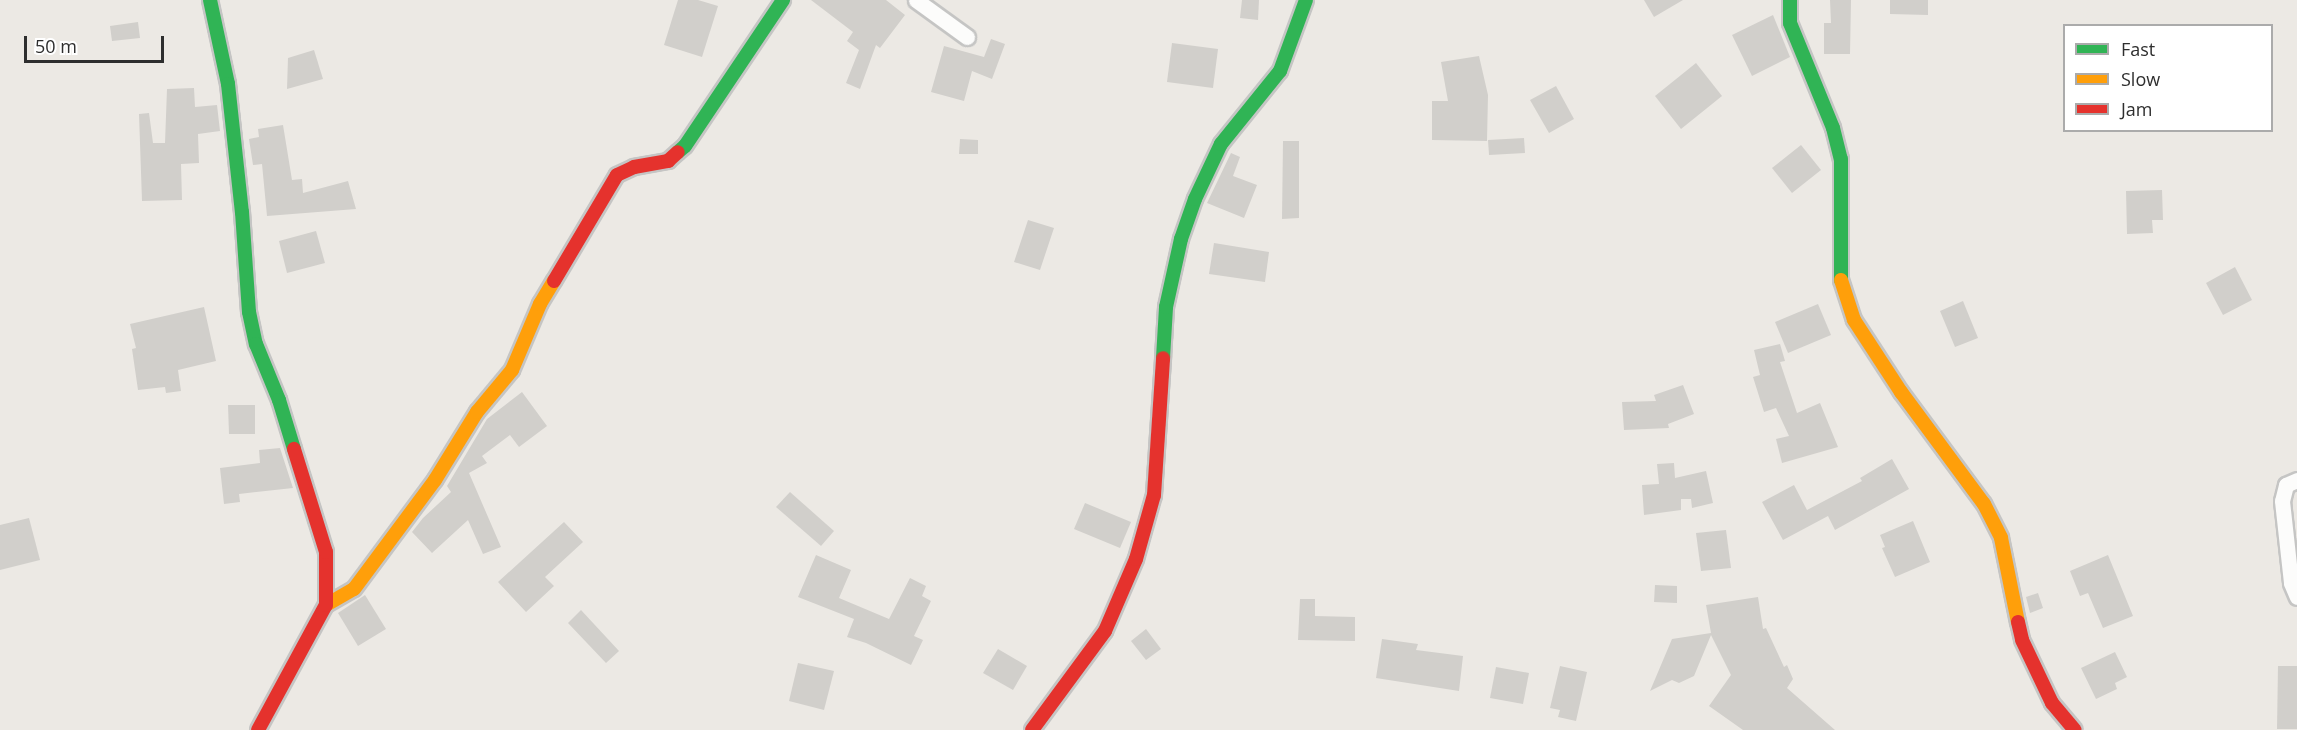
<!DOCTYPE html>
<style>
body{margin:0}
#map{position:relative;width:2297px;height:730px;overflow:hidden;background:#ece9e4;font-family:"Open Sans",sans-serif}
div>[style]{position:absolute}
[style*='--x']{left:calc(var(--x)*1px);top:calc(var(--y)*1px);width:calc(var(--w)*1px);rotate:calc(var(--a)*1deg)}
.building>*{inset:0;background:#d1cfcb}
.roads{filter:drop-shadow(2px 0 #c5c5c4) drop-shadow(-2px 0 #c5c5c4) drop-shadow(0 2px #c5c5c4) drop-shadow(0 -2px #c5c5c4)}
.street>*{height:15px;margin:-7.5px;padding:0 7.5px;transform-origin:7.5px;border-radius:7.5px;background:#fcfcfb}
.fast>*{height:14px;margin:-7px;padding:0 7px;transform-origin:7px;border-radius:7px;background:#30b455}
.slow>*{height:14px;margin:-7px;padding:0 7px;transform-origin:7px;border-radius:7px;background:#ff9f0a}
.jam>*{height:14px;margin:-7px;padding:0 7px;transform-origin:7px;border-radius:7px;background:#e5322d}
span{translate:-50% -50%;white-space:nowrap;text-align:center;line-height:1.15;-webkit-text-stroke:6px #fff;paint-order:stroke}
.legend{position:absolute;left:2063px;top:24px;width:210px;height:108px;box-sizing:border-box;background:#fff;border:2px solid #ababab;margin:0;padding:8px 10px;list-style:none;font-size:18px;color:#2e2e2e}
.legend li{display:flex;align-items:center;gap:12px;height:30px}
.legend b{width:30px;border:2px solid #ababab}
.scale{position:absolute;left:24px;top:36px;width:140px;height:27px;box-sizing:border-box;border:3px solid #2e2e2e;border-top:0;padding-left:8px;font-size:18px;line-height:21px;white-space:nowrap;color:#2e2e2e;-webkit-text-stroke:4px #fff;paint-order:stroke}
</style>
<div id="map">
<div class="building">
<div style="clip-path:polygon(678px 0,698px 0,718px 6px,702px 57px,664px 45px)"></div>
<div style="clip-path:polygon(811px 0,886px 0,905px 15px,880px 48px,876px 45px,860px 89px,846px 83px,859px 50px,847px 41px,853px 32px)"></div>
<div style="clip-path:polygon(1242px 0,1259px 0,1258px 20px,1240px 18px)"></div>
<div style="clip-path:polygon(1644px 0,1683px 0,1654px 17px)"></div>
<div style="clip-path:polygon(1830px 0,1851px 0,1850px 54px,1824px 54px,1824px 23px,1831px 23px)"></div>
<div style="clip-path:polygon(1890px 0,1928px 0,1928px 15px,1890px 14px)"></div>
<div style="clip-path:polygon(1773px 15px,1790px 57px,1752px 76px,1732px 35px)"></div>
<div style="clip-path:polygon(138px 22px,140px 38px,112px 41px,110px 26px)"></div>
<div style="clip-path:polygon(991px 39px,1005px 44px,992px 79px,972px 71px,964px 101px,931px 92px,944px 46px,984px 57px)"></div>
<div style="clip-path:polygon(1172px 43px,1218px 49px,1213px 88px,1167px 82px)"></div>
<div style="clip-path:polygon(314px 50px,323px 79px,287px 89px,288px 58px)"></div>
<div style="clip-path:polygon(1479px 56px,1488px 95px,1487px 141px,1432px 140px,1432px 101px,1448px 101px,1441px 62px)"></div>
<div style="clip-path:polygon(1696px 63px,1722px 96px,1681px 129px,1655px 96px)"></div>
<div style="clip-path:polygon(1556px 86px,1574px 119px,1549px 133px,1530px 100px)"></div>
<div style="clip-path:polygon(194px 88px,195px 107px,217px 105px,220px 131px,198px 134px,199px 163px,181px 164px,182px 200px,142px 201px,139px 114px,149px 113px,153px 143px,165px 143px,167px 89px)"></div>
<div style="clip-path:polygon(283px 125px,292px 180px,302px 179px,303px 193px,348px 181px,356px 209px,267px 216px,262px 164px,253px 165px,249px 139px,259px 137px,258px 129px)"></div>
<div style="clip-path:polygon(1524px 138px,1525px 153px,1489px 155px,1488px 140px)"></div>
<div style="clip-path:polygon(960px 139px,978px 140px,978px 154px,959px 154px)"></div>
<div style="clip-path:polygon(1283px 141px,1299px 141px,1299px 218px,1282px 219px)"></div>
<div style="clip-path:polygon(1801px 145px,1821px 170px,1792px 193px,1772px 168px)"></div>
<div style="clip-path:polygon(1231px 153px,1240px 157px,1233px 176px,1257px 185px,1244px 218px,1207px 203px)"></div>
<div style="clip-path:polygon(2162px 190px,2163px 220px,2152px 220px,2153px 233px,2127px 234px,2126px 191px)"></div>
<div style="clip-path:polygon(1028px 220px,1054px 228px,1040px 270px,1014px 262px)"></div>
<div style="clip-path:polygon(316px 231px,325px 263px,287px 273px,279px 241px)"></div>
<div style="clip-path:polygon(1214px 243px,1269px 252px,1265px 282px,1209px 274px)"></div>
<div style="clip-path:polygon(2235px 267px,2252px 300px,2223px 315px,2206px 283px)"></div>
<div style="clip-path:polygon(1963px 301px,1978px 338px,1955px 347px,1940px 311px)"></div>
<div style="clip-path:polygon(1818px 304px,1831px 335px,1788px 353px,1775px 322px)"></div>
<div style="clip-path:polygon(204px 307px,216px 361px,178px 370px,181px 391px,166px 393px,165px 387px,138px 390px,132px 349px,136px 348px,130px 324px)"></div>
<div style="clip-path:polygon(1780px 344px,1785px 361px,1780px 362px,1797px 413px,1820px 403px,1838px 447px,1782px 463px,1776px 439px,1789px 436px,1776px 408px,1764px 412px,1753px 377px,1760px 375px,1754px 350px)"></div>
<div style="clip-path:polygon(1683px 385px,1694px 414px,1668px 424px,1669px 428px,1624px 430px,1622px 402px,1656px 401px,1654px 395px)"></div>
<div style="clip-path:polygon(522px 392px,547px 426px,519px 447px,510px 435px,482px 456px,487px 463px,469px 473px,501px 547px,483px 554px,468px 520px,432px 553px,412px 532px,423px 518px,451px 492px,447px 486px,487px 419px)"></div>
<div style="clip-path:polygon(228px 405px,255px 405px,255px 434px,229px 434px)"></div>
<div style="clip-path:polygon(280px 448px,293px 488px,239px 494px,240px 502px,224px 504px,220px 468px,260px 463px,259px 450px)"></div>
<div style="clip-path:polygon(1892px 459px,1909px 489px,1835px 530px,1828px 516px,1783px 540px,1762px 502px,1794px 485px,1807px 510px,1862px 481px,1860px 478px)"></div>
<div style="clip-path:polygon(1674px 463px,1675px 478px,1706px 471px,1713px 503px,1692px 508px,1691px 499px,1681px 499px,1681px 510px,1644px 515px,1642px 485px,1659px 484px,1657px 464px)"></div>
<div style="clip-path:polygon(790px 492px,834px 531px,821px 546px,776px 507px)"></div>
<div style="clip-path:polygon(1085px 503px,1131px 522px,1120px 548px,1074px 529px)"></div>
<div style="clip-path:polygon(29px 518px,40px 560px,0 570px,0 525px)"></div>
<div style="clip-path:polygon(1913px 521px,1930px 562px,1895px 577px,1882px 548px,1885px 547px,1880px 535px)"></div>
<div style="clip-path:polygon(564px 522px,583px 542px,545px 577px,554px 586px,526px 612px,498px 582px)"></div>
<div style="clip-path:polygon(1726px 530px,1731px 568px,1701px 571px,1696px 533px)"></div>
<div style="clip-path:polygon(816px 555px,851px 570px,839px 598px,889px 619px,910px 578px,926px 586px,922px 596px,931px 601px,914px 636px,923px 640px,911px 665px,866px 643px,847px 637px,854px 619px,798px 597px)"></div>
<div style="clip-path:polygon(2108px 555px,2133px 616px,2103px 628px,2088px 593px,2080px 596px,2070px 571px)"></div>
<div style="clip-path:polygon(1655px 585px,1677px 586px,1677px 603px,1654px 602px)"></div>
<div style="clip-path:polygon(2038px 593px,2043px 608px,2030px 613px,2026px 597px)"></div>
<div style="clip-path:polygon(365px 595px,386px 629px,358px 646px,338px 613px)"></div>
<div style="clip-path:polygon(1758px 597px,1763px 629px,1766px 628px,1784px 667px,1787px 665px,1793px 679px,1787px 688px,1835px 730px,1743px 730px,1709px 706px,1731px 675px,1711px 635px,1694px 676px,1679px 683px,1672px 680px,1650px 691px,1672px 639px,1711px 633px,1706px 605px)"></div>
<div style="clip-path:polygon(1300px 599px,1315px 599px,1315px 616px,1355px 617px,1355px 641px,1298px 640px)"></div>
<div style="clip-path:polygon(581px 610px,619px 651px,606px 663px,568px 623px)"></div>
<div style="clip-path:polygon(1146px 629px,1161px 649px,1146px 660px,1131px 641px)"></div>
<div style="clip-path:polygon(1382px 639px,1418px 644px,1416px 650px,1463px 656px,1459px 691px,1376px 678px)"></div>
<div style="clip-path:polygon(998px 649px,1027px 666px,1013px 690px,983px 673px)"></div>
<div style="clip-path:polygon(2115px 652px,2127px 677px,2115px 683px,2117px 689px,2096px 699px,2081px 668px)"></div>
<div style="clip-path:polygon(798px 663px,834px 671px,824px 710px,789px 701px)"></div>
<div style="clip-path:polygon(1560px 666px,1587px 672px,1576px 721px,1558px 717px,1560px 710px,1550px 708px)"></div>
<div style="clip-path:polygon(2278px 666px,2297px 666px,2297px 729px,2277px 729px)"></div>
<div style="clip-path:polygon(1496px 667px,1529px 673px,1523px 704px,1490px 698px)"></div>
</div>
<div class="roads">
<div class="street">
<div style="--x:916;--y:0;--w:63;--a:36"></div>
<div style="--x:2297;--y:480;--w:12;--a:156"></div>
<div style="--x:2286;--y:485;--w:16;--a:104"></div>
<div style="--x:2282;--y:501;--w:82;--a:83.7"></div>
<div style="--x:2291;--y:583;--w:15;--a:67"></div>
</div>
<div class="fast">
<div style="--x:210;--y:0;--w:86;--a:77.9"></div>
<div style="--x:228;--y:84;--w:129;--a:83.8"></div>
<div style="--x:242;--y:212;--w:100;--a:86"></div>
<div style="--x:249;--y:312;--w:33;--a:78"></div>
<div style="--x:256;--y:344;--w:61;--a:67.7"></div>
<div style="--x:279;--y:400;--w:51;--a:73"></div>
<div style="--x:1790;--y:0;--w:23;--a:90"></div>
<div style="--x:1790;--y:23;--w:113;--a:67.7"></div>
<div style="--x:1833;--y:128;--w:32;--a:76"></div>
<div style="--x:1841;--y:159;--w:121;--a:90"></div>
<div style="--x:678;--y:152;--w:9;--a:-41"></div>
<div style="--x:685;--y:146;--w:176;--a:-56.1"></div>
<div style="--x:1163;--y:358;--w:51;--a:-86.6"></div>
<div style="--x:1166;--y:307;--w:70;--a:-77.6"></div>
<div style="--x:1181;--y:239;--w:42;--a:-70.7"></div>
<div style="--x:1195;--y:199;--w:61;--a:-64.7"></div>
<div style="--x:1221;--y:144;--w:94;--a:-51.1"></div>
<div style="--x:1280;--y:71;--w:76;--a:-69.9"></div>
</div>
<div class="slow">
<div style="--x:1841;--y:280;--w:42;--a:72"></div>
<div style="--x:1854;--y:320;--w:86;--a:56.9"></div>
<div style="--x:1901;--y:392;--w:139;--a:53.5"></div>
<div style="--x:1984;--y:504;--w:38;--a:63"></div>
<div style="--x:2001;--y:538;--w:86;--a:78.6"></div>
<div style="--x:326;--y:605;--w:32;--a:-30"></div>
<div style="--x:354;--y:589;--w:136;--a:-53.4"></div>
<div style="--x:435;--y:480;--w:80;--a:-58.3"></div>
<div style="--x:477;--y:412;--w:55;--a:-50.2"></div>
<div style="--x:512;--y:370;--w:72;--a:-67"></div>
<div style="--x:540;--y:304;--w:27;--a:-59"></div>
</div>
<div class="jam">
<div style="--x:554;--y:281;--w:123;--a:-59.3"></div>
<div style="--x:617;--y:175;--w:19;--a:-25"></div>
<div style="--x:634;--y:167;--w:35;--a:-10"></div>
<div style="--x:668;--y:161;--w:13;--a:-42"></div>
<div style="--x:2018;--y:622;--w:18;--a:77"></div>
<div style="--x:2022;--y:640;--w:70;--a:64.5"></div>
<div style="--x:2052;--y:703;--w:35;--a:50"></div>
<div style="--x:258;--y:730;--w:142;--a:-61.5"></div>
<div style="--x:326;--y:605;--w:53;--a:-90"></div>
<div style="--x:326;--y:552;--w:108;--a:-107.3"></div>
<div style="--x:1032;--y:730;--w:123;--a:-53.6"></div>
<div style="--x:1105;--y:631;--w:78;--a:-66.7"></div>
<div style="--x:1136;--y:559;--w:66;--a:-74.3"></div>
<div style="--x:1154;--y:495;--w:137;--a:-86.2"></div>
</div>
</div>
<ul class="legend">
<li><b style="height:8px;background:#30b455"></b>Fast</li>
<li><b style="height:8px;background:#ff9f0a"></b>Slow</li>
<li><b style="height:8px;background:#e5322d"></b>Jam</li>
</ul>
<div class="scale">50 m</div>
</div>
